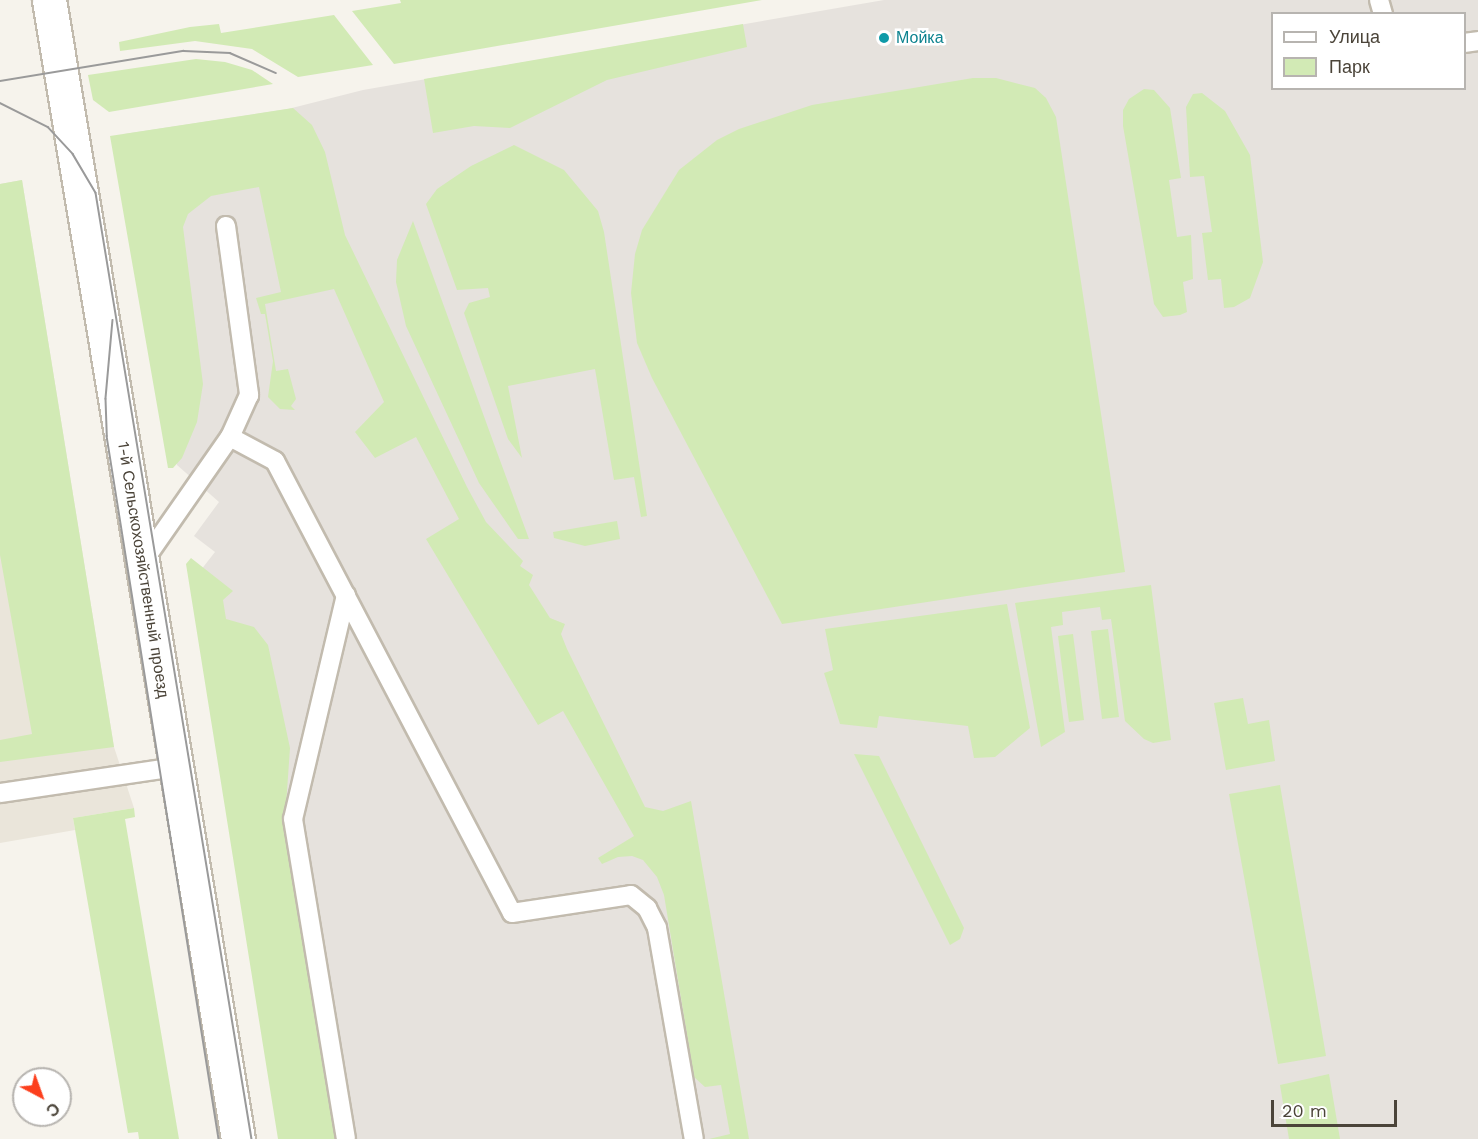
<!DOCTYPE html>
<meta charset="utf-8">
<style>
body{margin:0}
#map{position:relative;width:1478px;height:1139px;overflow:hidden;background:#f6f3ec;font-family:"Work Sans",sans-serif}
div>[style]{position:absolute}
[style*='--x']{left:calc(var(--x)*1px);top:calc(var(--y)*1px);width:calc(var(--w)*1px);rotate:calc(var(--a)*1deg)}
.residential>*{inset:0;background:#eae5da}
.industrial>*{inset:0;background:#e6e2dd}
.green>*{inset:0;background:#d2eab5}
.roads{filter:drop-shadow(2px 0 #c2bbae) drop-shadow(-2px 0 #c2bbae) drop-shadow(0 2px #c2bbae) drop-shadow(0 -2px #c2bbae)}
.lane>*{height:18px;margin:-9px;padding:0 9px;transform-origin:9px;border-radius:9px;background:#fff}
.street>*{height:33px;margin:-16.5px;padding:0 16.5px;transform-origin:16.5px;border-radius:16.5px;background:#fff}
.tram>*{height:1.5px;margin:-0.75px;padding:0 0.75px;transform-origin:0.75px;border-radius:0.75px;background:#9a9a9a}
.dots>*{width:16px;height:16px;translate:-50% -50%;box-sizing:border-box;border:3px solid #fff;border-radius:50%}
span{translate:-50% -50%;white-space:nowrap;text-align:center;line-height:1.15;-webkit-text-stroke:5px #fff;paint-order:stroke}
.culture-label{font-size:16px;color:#0d838f}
.left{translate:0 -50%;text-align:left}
.street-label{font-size:16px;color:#4b4439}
.legend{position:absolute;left:1271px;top:12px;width:195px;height:78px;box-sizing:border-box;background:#fff;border:2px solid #b7b4b0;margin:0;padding:8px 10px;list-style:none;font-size:18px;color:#4b4439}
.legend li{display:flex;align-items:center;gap:12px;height:30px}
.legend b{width:30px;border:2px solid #b7b4b0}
.north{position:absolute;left:12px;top:1067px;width:60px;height:60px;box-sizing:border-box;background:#fff;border:2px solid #b7b4b0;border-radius:50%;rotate:139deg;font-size:16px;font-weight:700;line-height:24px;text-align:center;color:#4b4439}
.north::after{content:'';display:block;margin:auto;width:21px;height:27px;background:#fc3f1d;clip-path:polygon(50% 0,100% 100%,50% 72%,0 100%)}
.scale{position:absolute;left:1271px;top:1100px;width:126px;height:27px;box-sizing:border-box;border:3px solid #4b4439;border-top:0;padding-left:8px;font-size:18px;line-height:21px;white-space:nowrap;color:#4b4439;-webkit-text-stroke:4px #fff;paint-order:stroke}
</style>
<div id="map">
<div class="residential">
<div style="clip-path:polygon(22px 180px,114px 747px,134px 808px,73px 818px,75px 830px,0 843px,0 184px)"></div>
</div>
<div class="industrial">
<div style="clip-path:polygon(evenodd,884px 0,1478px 0,1478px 1139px,288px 1139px,197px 575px,215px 552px,194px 536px,219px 502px,177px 465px,124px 134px,288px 109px,363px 90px,884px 0,1272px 14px,1464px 14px,1464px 88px,1272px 88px,1272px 14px)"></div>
</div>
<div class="green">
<div style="clip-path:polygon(400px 0,762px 0,394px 64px,352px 11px,401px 3px)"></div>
<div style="clip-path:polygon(334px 15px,373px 65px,298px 77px,252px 49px,195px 41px,120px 51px,119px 42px,190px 27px,219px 24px,221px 33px)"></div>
<div style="clip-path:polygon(743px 24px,747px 47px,607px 80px,510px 128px,474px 126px,433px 133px,424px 79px)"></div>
<div style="clip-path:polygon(196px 59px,225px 62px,252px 70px,273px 84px,109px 112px,93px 100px,88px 75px)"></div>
<div style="clip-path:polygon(973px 78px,996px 78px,1035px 88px,1046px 98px,1056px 117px,1125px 572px,782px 624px,652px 378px,637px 343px,631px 293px,635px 254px,642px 230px,679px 170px,717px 140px,739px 129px,812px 105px)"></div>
<div style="clip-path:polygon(1144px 89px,1154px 90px,1170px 108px,1181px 178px,1169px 180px,1177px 237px,1191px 235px,1193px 279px,1183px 282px,1187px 312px,1180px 315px,1163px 317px,1154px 304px,1123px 126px,1123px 110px,1129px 99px)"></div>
<div style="clip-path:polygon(1202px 93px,1225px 111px,1250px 155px,1263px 262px,1250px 298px,1234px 307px,1224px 308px,1221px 279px,1208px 280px,1202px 233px,1212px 232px,1204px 176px,1190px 177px,1186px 107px,1193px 94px)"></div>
<div style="clip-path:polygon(293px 108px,312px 125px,325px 152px,345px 235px,467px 487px,486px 522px,523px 561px,520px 566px,533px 575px,529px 585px,550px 618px,565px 624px,561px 634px,567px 649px,645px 807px,663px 811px,691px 801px,749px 1139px,709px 1139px,730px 1134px,721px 1085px,705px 1087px,694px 1077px,664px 895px,657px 877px,643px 860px,632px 856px,618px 857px,602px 864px,598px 858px,634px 836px,563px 711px,538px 725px,426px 539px,459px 519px,416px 437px,375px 458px,355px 432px,384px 402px,334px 289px,265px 304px,276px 371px,288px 369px,296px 399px,291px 406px,295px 410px,280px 409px,268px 397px,273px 361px,265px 314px,261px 314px,256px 298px,281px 292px,259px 187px,211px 196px,188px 214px,183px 227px,203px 384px,197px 422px,182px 458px,173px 468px,168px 468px,110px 136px)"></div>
<div style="clip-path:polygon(514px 145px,564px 170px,598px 211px,604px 232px,647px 516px,641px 517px,634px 477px,614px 480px,595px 369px,508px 386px,522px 458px,508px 439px,464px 313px,469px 303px,490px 297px,488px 288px,457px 290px,426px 204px,437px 189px,471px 166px)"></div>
<div style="clip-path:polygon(22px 180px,114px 747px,0 762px,0 740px,32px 734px,0 555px,0 184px)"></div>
<div style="clip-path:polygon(413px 221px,494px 444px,529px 539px,518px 539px,479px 483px,406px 326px,396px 282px,397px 260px)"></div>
<div style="clip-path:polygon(617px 521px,620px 539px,585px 546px,554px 538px,553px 532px)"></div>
<div style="clip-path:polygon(191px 558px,233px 591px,223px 600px,226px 619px,254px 627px,268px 645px,290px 748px,285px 820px,337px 1139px,278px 1139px,186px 564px)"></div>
<div style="clip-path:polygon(1151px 585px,1171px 740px,1153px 743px,1144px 739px,1125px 721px,1111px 619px,1102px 620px,1100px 607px,1062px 612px,1063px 625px,1051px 627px,1065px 732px,1041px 747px,1015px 603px)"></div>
<div style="clip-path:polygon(1007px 604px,1030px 728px,995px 757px,974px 758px,968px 726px,879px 716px,877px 728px,840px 724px,824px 673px,833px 670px,825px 629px)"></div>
<div style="clip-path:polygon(1108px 629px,1119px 717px,1102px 719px,1091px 631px)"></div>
<div style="clip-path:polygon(1073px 634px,1084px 720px,1069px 722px,1058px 636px)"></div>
<div style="clip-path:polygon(1243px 698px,1248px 724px,1269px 720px,1275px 761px,1226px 770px,1214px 703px)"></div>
<div style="clip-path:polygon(854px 754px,879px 756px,964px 928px,960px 939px,950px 945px)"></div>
<div style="clip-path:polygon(1280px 785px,1326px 1056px,1278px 1064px,1229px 794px)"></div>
<div style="clip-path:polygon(134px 808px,135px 817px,125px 819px,179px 1139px,139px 1139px,138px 1132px,128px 1133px,73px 818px)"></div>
<div style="clip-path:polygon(1329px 1074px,1340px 1139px,1289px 1139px,1280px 1085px)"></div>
</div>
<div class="roads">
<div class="lane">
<div style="--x:1379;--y:0;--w:15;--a:74"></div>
<div style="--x:1464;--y:43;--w:14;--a:-8"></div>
<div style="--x:226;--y:226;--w:171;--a:82.2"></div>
<div style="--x:249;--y:395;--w:46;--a:114.3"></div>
<div style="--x:142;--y:563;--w:154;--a:-55.1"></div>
<div style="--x:230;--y:437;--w:51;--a:28.1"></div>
<div style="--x:275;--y:461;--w:510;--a:62.33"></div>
<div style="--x:512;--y:913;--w:120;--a:-8.6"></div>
<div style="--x:631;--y:895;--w:21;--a:39"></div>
<div style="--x:647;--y:908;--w:22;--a:63"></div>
<div style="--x:657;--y:928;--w:214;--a:80.1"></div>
<div style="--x:346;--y:595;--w:230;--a:103.3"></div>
<div style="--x:293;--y:819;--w:324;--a:80.6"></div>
<div style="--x:0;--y:793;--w:178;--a:-8.4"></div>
</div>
<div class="street">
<div style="--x:49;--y:0;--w:1155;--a:80.58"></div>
</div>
</div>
<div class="tram">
<div style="--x:0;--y:81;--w:186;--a:-9.3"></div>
<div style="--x:184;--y:51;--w:46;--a:2.5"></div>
<div style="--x:230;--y:53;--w:50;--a:23.5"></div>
<div style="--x:0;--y:103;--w:54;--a:26.6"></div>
<div style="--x:48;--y:127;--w:37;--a:47"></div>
<div style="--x:73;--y:154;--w:45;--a:59.5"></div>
<div style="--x:96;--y:193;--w:959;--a:80.64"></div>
<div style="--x:113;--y:320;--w:79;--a:95.1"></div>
<div style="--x:106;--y:399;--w:37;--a:88"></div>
<div style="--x:107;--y:436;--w:712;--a:80.95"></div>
</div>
<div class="dots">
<div style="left:884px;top:38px;background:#0f9aa8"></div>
</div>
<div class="culture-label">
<span class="left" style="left:896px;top:38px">Мойка</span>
</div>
<div class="street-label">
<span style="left:143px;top:570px;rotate:81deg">1-й Сельскохозяйственный проезд</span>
</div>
<ul class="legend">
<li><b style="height:8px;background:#fff"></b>Улица</li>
<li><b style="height:16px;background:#d2eab5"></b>Парк</li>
</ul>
<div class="north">С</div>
<div class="scale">20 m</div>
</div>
